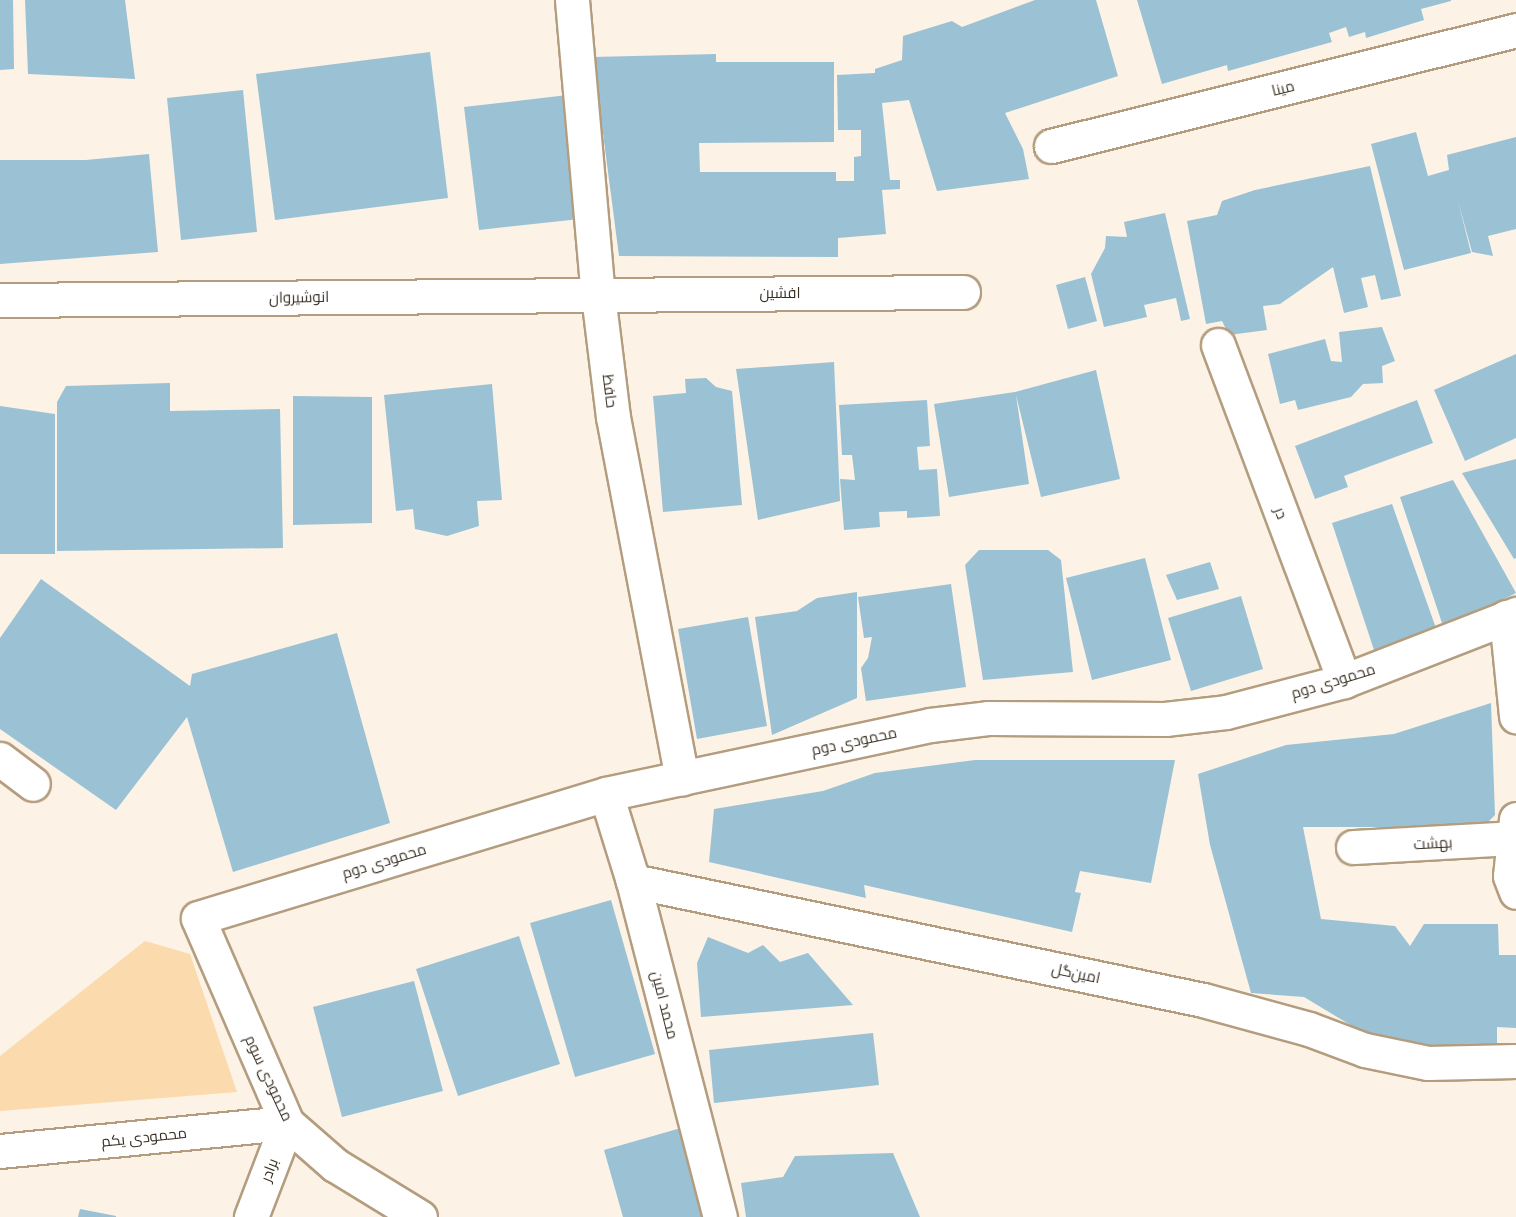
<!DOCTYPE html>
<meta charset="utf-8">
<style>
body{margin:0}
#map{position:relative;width:1516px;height:1217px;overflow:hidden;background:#fcf2e5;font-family:Helvetica,Cairo,sans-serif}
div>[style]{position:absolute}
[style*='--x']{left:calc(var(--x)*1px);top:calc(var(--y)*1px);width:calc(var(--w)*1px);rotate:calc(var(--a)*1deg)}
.green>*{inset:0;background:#fbdaad}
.building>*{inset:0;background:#9ac2d4}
.roads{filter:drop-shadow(2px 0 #b49d7f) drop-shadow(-2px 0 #b49d7f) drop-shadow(0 2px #b49d7f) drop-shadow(0 -2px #b49d7f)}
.street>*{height:33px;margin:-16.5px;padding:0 16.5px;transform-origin:16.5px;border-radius:16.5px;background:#fff}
span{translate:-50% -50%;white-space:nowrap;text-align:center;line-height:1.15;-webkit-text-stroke:4.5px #fff;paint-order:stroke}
.street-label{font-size:15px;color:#382f23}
</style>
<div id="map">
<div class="green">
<div style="clip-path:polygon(145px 941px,190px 954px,237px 1092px,0 1111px,0 1056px)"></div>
</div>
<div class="building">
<div style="clip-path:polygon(0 0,13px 0,14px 69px,0 70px)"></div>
<div style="clip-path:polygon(25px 0,125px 0,135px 79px,28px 74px)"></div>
<div style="clip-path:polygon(1035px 0,1096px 0,1118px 76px,1005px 113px,1023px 149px,1029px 179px,937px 191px,909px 100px,882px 103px,890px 180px,900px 180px,900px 189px,882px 190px,886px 234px,838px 238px,838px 257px,619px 256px,593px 57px,716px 54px,716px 62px,834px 62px,834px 142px,699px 143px,700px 172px,836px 172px,836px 181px,854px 181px,854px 157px,861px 156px,861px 130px,838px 130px,837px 75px,875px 73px,875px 69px,902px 60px,903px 36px,952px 21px,962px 27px)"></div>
<div style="clip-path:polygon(1137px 0,1451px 0,1451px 1px,1421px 9px,1424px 20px,1366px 38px,1365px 32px,1349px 37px,1346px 27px,1329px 33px,1332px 42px,1228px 71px,1227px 65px,1162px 84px)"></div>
<div style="clip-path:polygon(430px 52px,448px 198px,275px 220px,256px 74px)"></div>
<div style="clip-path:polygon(243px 90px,257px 232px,181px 240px,167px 98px)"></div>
<div style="clip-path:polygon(576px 94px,589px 218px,479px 230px,464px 107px)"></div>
<div style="clip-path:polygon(1416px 132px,1428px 176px,1449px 170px,1447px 155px,1516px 137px,1516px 229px,1488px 236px,1493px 256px,1472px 252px,1458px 201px,1471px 253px,1404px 270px,1371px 144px)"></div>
<div style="clip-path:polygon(149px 154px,158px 252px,0 264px,0 160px,86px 160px)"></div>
<div style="clip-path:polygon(1370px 166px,1401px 296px,1381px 300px,1375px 275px,1361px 278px,1368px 307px,1344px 313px,1333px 267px,1280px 304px,1263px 306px,1267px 330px,1229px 335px,1222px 321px,1206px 324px,1187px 221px,1217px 215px,1222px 201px,1255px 190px)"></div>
<div style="clip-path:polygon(1165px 213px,1190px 319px,1181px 321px,1176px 298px,1144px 305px,1147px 317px,1104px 327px,1091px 274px,1105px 248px,1106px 236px,1127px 237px,1124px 222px)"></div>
<div style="clip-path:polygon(1085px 277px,1097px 321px,1068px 329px,1056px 285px)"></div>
<div style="clip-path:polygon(1382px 327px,1395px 361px,1382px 366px,1383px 383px,1363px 384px,1351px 397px,1298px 410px,1295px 400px,1280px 404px,1268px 354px,1325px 339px,1331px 361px,1342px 362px,1339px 332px)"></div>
<div style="clip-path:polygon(1516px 354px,1516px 438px,1465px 461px,1434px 390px)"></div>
<div style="clip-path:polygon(834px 362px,840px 501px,758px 520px,736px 369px)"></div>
<div style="clip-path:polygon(1096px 370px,1120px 479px,1041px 497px,1016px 395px,1029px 484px,949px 497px,934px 404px,1015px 392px)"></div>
<div style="clip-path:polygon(706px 378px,716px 387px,732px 391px,742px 505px,663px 512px,653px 396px,686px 393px,685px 379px)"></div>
<div style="clip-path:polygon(170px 383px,170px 411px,280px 409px,283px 548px,57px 551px,57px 402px,66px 386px)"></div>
<div style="clip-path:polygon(492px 384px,502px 500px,477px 501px,479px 526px,447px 536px,415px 529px,413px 509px,396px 511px,384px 395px)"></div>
<div style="clip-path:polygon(293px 396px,372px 397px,372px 523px,293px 525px)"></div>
<div style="clip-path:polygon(927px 400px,930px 446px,917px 447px,919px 470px,937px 469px,940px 516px,907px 518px,907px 511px,879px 512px,880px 527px,844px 530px,840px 479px,855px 480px,852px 455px,842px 455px,839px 405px)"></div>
<div style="clip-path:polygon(1417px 400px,1433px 443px,1344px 476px,1348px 487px,1315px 499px,1295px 446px)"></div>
<div style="clip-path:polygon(0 406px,55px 414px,55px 554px,0 554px)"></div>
<div style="clip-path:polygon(1516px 459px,1516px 558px,1514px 559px,1462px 473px)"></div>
<div style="clip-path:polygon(1453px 480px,1516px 593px,1444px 629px,1400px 497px)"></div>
<div style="clip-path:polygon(1392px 504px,1437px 631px,1376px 656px,1332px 523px)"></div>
<div style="clip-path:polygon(979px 550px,1048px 550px,1061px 560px,1073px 672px,983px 680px,965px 565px)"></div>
<div style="clip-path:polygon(1145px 558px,1171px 660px,1092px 680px,1066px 578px)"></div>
<div style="clip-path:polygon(1210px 562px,1219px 589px,1177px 600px,1166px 575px)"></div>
<div style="clip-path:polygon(41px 579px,190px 686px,192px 674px,337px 633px,390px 823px,233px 872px,187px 717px,116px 810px,0 729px,0 638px)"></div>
<div style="clip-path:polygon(951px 584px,966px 687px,866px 701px,861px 668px,868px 658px,872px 637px,864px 638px,858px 597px)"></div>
<div style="clip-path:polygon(857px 592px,857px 698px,772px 735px,755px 617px,797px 611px,817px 598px)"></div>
<div style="clip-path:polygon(1241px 596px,1263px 669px,1191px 691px,1168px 618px)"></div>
<div style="clip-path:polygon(748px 617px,767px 726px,697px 739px,678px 629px)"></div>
<div style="clip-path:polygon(1491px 703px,1495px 815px,1483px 827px,1303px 827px,1321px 919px,1395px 926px,1410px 946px,1424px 924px,1498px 924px,1499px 955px,1516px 955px,1516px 1028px,1497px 1027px,1497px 1044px,1470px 1044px,1470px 1049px,1447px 1053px,1377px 1041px,1304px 997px,1251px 993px,1210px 845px,1198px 774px,1286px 745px,1394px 734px)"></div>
<div style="clip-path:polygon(975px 760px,1175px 760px,1151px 883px,1080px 871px,1075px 892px,1081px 893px,1072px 932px,864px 885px,866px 898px,709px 862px,714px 809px,823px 791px,875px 773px)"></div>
<div style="clip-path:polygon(611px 900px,655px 1054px,575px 1077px,530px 923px)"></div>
<div style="clip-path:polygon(519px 936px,560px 1064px,458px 1096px,416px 969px)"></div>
<div style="clip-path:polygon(708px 937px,748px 953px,763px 945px,780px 962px,808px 953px,853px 1005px,701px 1017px,697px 963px)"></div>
<div style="clip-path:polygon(414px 981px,443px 1091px,342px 1117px,313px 1007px)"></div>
<div style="clip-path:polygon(873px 1033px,879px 1085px,714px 1103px,709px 1050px)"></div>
<div style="clip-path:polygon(681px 1128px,706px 1217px,623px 1217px,604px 1150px)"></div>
<div style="clip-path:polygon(893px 1153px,920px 1217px,746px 1217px,741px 1183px,783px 1177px,795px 1156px)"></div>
<div style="clip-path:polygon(80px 1209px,116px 1216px,116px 1217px,78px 1217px)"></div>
</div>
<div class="roads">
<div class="street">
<div style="--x:572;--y:0;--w:296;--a:85"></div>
<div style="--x:598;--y:295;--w:123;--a:83"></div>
<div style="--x:613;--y:417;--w:368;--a:79.2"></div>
<div style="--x:1051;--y:146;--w:479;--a:-14"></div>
<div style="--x:0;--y:300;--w:963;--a:-0.48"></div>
<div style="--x:1218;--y:345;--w:359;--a:69.4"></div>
<div style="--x:1506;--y:617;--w:100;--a:84.2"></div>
<div style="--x:0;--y:759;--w:41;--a:37.1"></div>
<div style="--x:606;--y:794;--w:91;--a:72.8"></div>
<div style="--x:633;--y:881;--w:347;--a:75.5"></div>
<div style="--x:1516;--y:819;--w:57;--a:96"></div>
<div style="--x:1510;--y:876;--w:17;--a:69"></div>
<div style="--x:1353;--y:847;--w:160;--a:-3.2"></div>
<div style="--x:633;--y:881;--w:582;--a:11.79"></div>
<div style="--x:1203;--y:1000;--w:110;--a:15.3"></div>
<div style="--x:1309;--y:1029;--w:60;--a:20.6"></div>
<div style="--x:1365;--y:1050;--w:64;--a:11.7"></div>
<div style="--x:1428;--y:1063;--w:88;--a:-1.3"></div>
<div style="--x:0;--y:1151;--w:288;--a:-5.6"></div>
<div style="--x:287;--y:1123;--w:101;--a:111"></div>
<div style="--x:420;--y:1217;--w:100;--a:-148.5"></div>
<div style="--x:335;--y:1165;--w:64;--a:-138.8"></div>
<div style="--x:287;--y:1123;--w:223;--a:-113.5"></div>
<div style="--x:198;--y:918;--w:426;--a:-16.9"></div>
<div style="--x:606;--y:794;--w:331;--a:-12"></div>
<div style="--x:930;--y:725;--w:58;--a:-6.9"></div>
<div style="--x:988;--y:718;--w:177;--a:0.3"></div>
<div style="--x:1165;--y:719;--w:61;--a:-6.5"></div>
<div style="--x:1226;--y:712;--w:122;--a:-14.7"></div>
<div style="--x:1344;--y:681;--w:185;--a:-21.3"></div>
</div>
</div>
<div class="street-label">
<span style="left:1283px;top:88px;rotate:-14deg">مینا</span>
<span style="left:780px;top:293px">افشین</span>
<span style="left:299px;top:297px;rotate:-1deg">انوشیروان</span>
<span style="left:610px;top:391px;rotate:83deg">حافظ</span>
<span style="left:1281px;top:513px;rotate:69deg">در</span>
<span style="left:1333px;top:681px;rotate:-17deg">محمودی دوم</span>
<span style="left:854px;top:741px;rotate:-12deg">محمودی دوم</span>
<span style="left:1433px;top:843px;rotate:-3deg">بهشت</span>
<span style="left:384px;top:861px;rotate:-17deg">محمودی دوم</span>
<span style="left:1076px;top:973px;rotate:12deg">امین‌گل</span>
<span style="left:665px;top:1005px;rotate:76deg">محمد امین</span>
<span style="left:269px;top:1078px;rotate:65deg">محمودی سوم</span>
<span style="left:144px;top:1137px;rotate:-6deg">محمودی یکم</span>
<span style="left:269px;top:1170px;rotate:-69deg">برادر</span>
</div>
</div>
